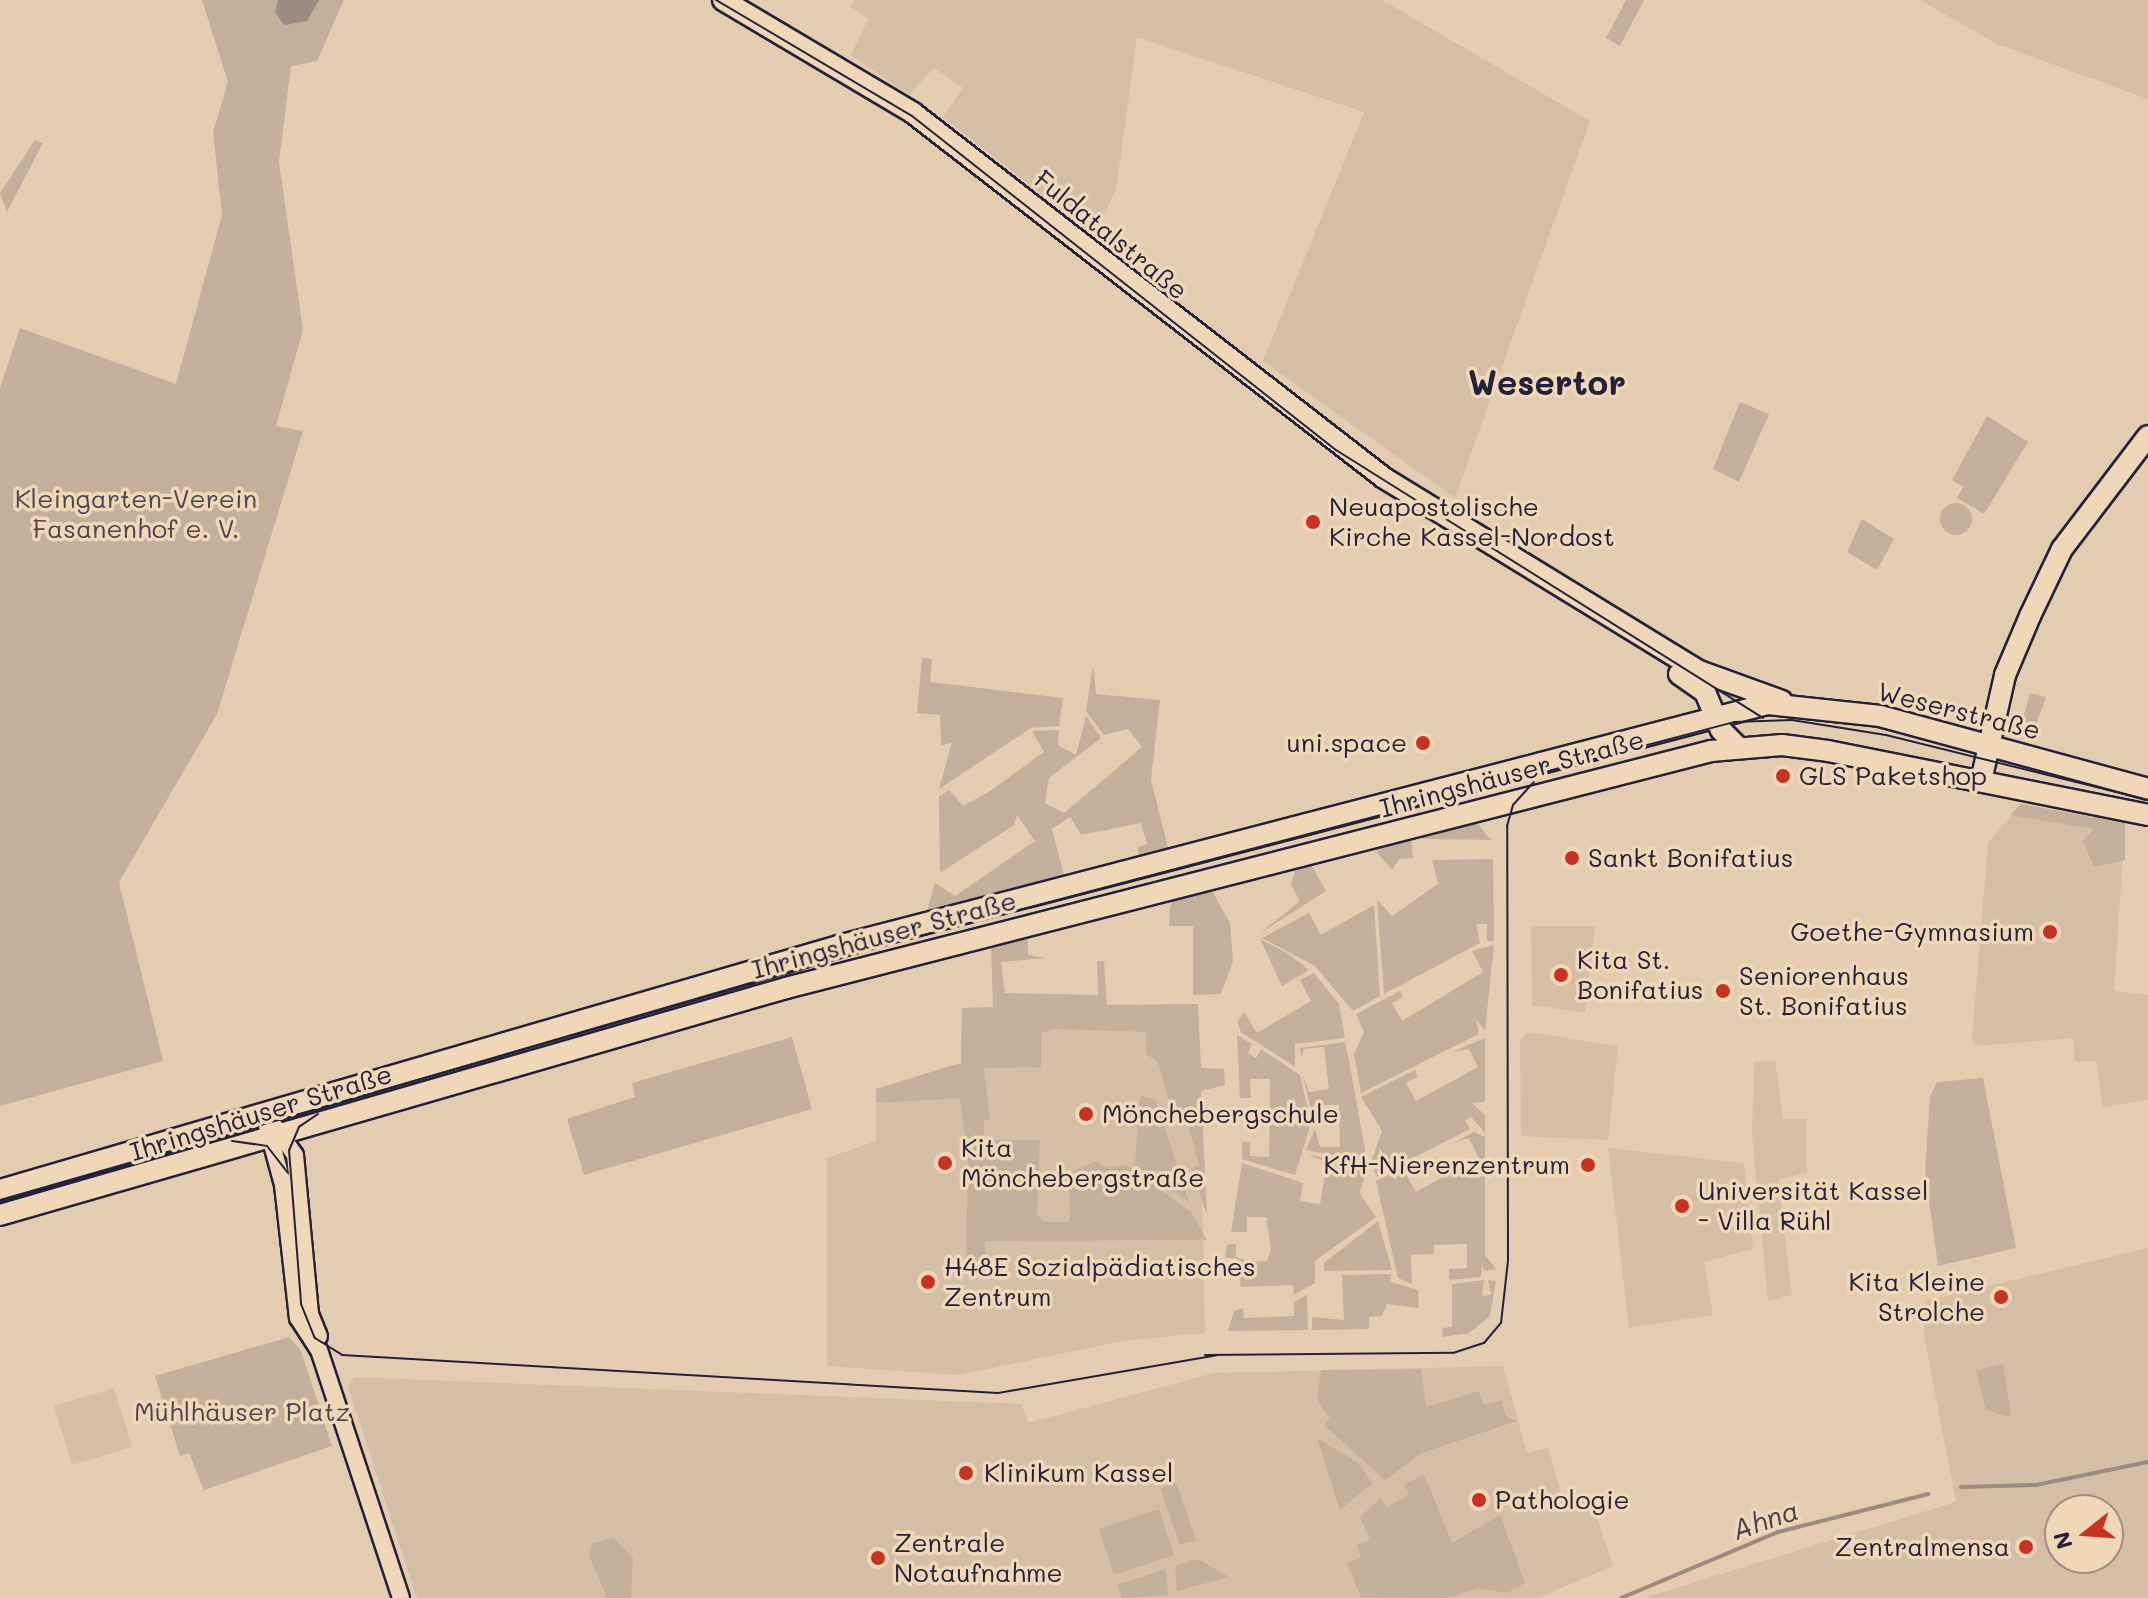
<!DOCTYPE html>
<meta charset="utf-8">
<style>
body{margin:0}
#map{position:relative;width:2148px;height:1598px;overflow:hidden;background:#e4ccb0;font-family:Mali,sans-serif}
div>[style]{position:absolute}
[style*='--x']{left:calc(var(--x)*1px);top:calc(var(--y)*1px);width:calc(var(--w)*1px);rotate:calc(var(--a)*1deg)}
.built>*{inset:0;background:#d4bea6}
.green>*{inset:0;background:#c3b09c}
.round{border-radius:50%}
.water>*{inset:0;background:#9a8b83}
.stream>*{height:4px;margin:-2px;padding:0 2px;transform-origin:2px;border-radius:2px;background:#9a8b83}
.roads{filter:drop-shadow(2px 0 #22223b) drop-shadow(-2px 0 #22223b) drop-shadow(0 2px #22223b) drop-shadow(0 -2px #22223b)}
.minor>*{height:16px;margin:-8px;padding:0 8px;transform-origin:8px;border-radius:8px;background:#f0d7b7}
.major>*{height:20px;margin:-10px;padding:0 10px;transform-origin:10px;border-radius:10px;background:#f0d7b7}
.tram>*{height:2px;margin:-1px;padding:0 1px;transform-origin:1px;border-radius:1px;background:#22223b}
.dots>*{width:22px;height:22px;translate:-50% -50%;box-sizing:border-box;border:4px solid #f0d7b7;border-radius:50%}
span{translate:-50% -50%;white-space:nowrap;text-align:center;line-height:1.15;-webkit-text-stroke:7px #f0d7b7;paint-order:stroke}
.street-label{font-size:26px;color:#22223b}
.park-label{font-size:26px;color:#4a4653}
.poi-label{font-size:26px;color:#22223b}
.left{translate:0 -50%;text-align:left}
.right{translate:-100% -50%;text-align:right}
.water-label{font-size:28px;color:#464251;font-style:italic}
.district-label{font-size:34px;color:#22223b;font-weight:700}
.north{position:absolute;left:2044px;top:1494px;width:80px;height:80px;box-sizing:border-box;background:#f0d7b7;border:2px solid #9e8f85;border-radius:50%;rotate:253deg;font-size:22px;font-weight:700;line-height:32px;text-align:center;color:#22223b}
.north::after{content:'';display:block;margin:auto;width:28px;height:36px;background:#c8321e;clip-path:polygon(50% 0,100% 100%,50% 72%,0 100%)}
</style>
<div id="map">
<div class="built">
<div style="clip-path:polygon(854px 0,1382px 0,1590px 121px,1455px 498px,1263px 361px,1364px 112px,1137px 37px,1116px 190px,1094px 235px,943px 117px,963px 88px,934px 68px,909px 95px,851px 55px,868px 19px,851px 7px)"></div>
<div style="clip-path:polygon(1920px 0,2148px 0,2148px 99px,1997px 44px)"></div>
<div style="clip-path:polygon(2021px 804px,2125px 823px,2114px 991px,2148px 995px,2148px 1100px,2103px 1107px,2096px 1061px,2075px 1061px,2073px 1038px,1977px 1046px,1972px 1040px,1988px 843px)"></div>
<div style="clip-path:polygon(1531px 926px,1595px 926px,1585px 1013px,1532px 1005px)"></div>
<div style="clip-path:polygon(1198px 1004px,1205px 1333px,1123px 1341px,958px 1375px,827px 1366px,827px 1158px,876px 1141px,876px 1089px,961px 1063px,962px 1008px)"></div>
<div style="clip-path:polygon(1527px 1032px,1618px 1046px,1608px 1140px,1521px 1136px,1520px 1041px)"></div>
<div style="clip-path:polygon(1775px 1061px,1783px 1119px,1807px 1119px,1807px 1173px,1778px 1179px,1792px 1295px,1768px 1301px,1752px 1136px,1754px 1062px)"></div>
<div style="clip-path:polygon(1608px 1148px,1744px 1163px,1753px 1249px,1704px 1262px,1713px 1315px,1629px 1328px)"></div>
<div style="clip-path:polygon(evenodd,2148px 1248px,2148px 1598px,1643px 1598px,1956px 1502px,1924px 1335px,1925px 1301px,2148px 1248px,2060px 1510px,2108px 1510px,2108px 1558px,2060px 1558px,2060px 1510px)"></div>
<div style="clip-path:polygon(1503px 1366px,1527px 1453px,1548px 1447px,1562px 1498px,1582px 1492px,1590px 1497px,1613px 1566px,1538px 1598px,417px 1598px,348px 1387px,354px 1377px,1022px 1404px,1028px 1423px,1214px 1373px)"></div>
<div style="clip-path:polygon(114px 1388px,132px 1447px,72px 1465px,54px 1406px)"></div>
</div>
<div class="green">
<div style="clip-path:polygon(202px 0,344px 0,317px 61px,291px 66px,279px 162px,303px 330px,276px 426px,303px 431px,217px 714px,119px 882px,163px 1061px,0 1106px,0 388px,20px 328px,176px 384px,222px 215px,213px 132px,228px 82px)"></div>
<div style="clip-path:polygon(1626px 0,1644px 0,1620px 46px,1606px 38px)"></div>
<div style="clip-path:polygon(35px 140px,43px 143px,7px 212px,0 193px)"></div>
<div style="clip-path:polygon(1740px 402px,1769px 414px,1739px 482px,1713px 469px)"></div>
<div style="clip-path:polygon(1987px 416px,2028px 442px,1984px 514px,1957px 498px,1963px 487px,1952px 480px)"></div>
<div class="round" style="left:1940px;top:503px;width:32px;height:32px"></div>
<div style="clip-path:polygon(1862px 519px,1894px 539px,1877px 570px,1847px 552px)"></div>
<div style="clip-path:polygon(922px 658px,932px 659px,930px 682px,1063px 698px,1059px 726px,1031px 728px,939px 789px,952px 742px,941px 746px,940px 715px,917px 713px)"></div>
<div style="clip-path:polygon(1093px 665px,1096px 694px,1160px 700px,1151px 780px,1169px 852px,1140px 859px,1137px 847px,1147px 844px,1141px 823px,1081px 835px,1070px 817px,1052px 829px,1064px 875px,927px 910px,935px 883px,955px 896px,1035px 841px,1017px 815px,1014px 825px,940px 873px,939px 796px,949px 790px,963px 806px,990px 791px,1044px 752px,1032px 731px,1059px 730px,1058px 745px,1076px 755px,1086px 716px,1101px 738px,1049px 778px,1045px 803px,1064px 813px,1142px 747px,1128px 729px,1104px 735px,1086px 711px)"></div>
<div style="clip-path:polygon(2030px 693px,2046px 697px,2031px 739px,2020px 729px)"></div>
<div style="clip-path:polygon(2021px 804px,2125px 823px,2125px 860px,2094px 867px,2083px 841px,2094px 829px,2010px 815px)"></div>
<div style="clip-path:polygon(1477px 823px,1491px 840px,1423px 839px,1423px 836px)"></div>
<div style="clip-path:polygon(1411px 840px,1413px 858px,1399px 859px,1392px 870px,1378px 854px,1376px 848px)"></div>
<div style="clip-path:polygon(1493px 859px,1494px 941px,1487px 941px,1487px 924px,1476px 924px,1480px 943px,1384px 994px,1377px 899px,1392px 916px,1438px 884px,1432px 860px)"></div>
<div style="clip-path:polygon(1311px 864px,1326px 891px,1259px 934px,1300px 901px,1291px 885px,1295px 871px,1284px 871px)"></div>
<div style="clip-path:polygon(1211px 889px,1230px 923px,1233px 961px,1221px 994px,1193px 995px,1193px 926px,1169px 926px,1170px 907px,1174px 897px)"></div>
<div style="clip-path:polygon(1374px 905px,1380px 996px,1353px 1011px,1315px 966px,1262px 938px,1309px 913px,1321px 935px)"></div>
<div style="clip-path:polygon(1039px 933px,1028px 939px,1028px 955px,1045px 958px,1001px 962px,1005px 993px,1098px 995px,1097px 961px,1104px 961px,1107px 1005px,1198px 1004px,1201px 1068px,1224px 1069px,1225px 1085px,1201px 1091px,1207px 1215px,1191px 1168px,1200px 1166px,1184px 1112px,1171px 1108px,1158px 1062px,1146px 1054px,1146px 1032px,1055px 1029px,1041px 1033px,1041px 1067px,984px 1068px,990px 1119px,984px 1120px,984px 1140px,1040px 1140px,1037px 1215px,1044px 1222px,1070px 1222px,1069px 1173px,1097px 1161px,1106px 1168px,1126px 1165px,1191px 1212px,1207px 1240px,985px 1241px,985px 1263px,966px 1263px,968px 1163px,960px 1098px,876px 1103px,876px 1089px,961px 1063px,962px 1008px,993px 1007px,991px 945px)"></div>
<div style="clip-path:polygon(1260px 939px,1287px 953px,1309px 970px,1282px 986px)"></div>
<div style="clip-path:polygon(1494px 945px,1485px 1031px,1476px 1019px,1479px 1034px,1361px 1093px,1354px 1054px,1364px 1032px,1356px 1014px,1400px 991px,1403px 997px,1392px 1003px,1402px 1021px,1483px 972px,1472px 951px)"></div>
<div style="clip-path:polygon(1314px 973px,1339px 1004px,1345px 1038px,1295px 1044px,1295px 1067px,1241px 1032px,1237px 1022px,1244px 1012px,1257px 1033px,1311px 1001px,1300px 980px)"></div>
<div style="clip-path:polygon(1237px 1035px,1252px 1044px,1248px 1053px,1256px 1058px,1261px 1049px,1300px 1075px,1311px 1123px,1295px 1175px,1242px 1159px,1242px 1142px,1250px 1142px,1250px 1156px,1269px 1157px,1270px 1079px,1250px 1079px,1251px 1098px,1240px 1098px)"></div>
<div style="clip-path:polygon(792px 1037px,812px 1109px,584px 1175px,567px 1119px,635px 1097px,632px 1083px)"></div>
<div style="clip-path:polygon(1485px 1038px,1485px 1102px,1472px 1103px,1485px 1115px,1485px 1133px,1471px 1117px,1465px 1120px,1470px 1129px,1376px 1177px,1372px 1159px,1382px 1131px,1361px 1097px,1415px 1070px,1418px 1077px,1406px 1083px,1416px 1101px,1478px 1067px,1469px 1049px,1452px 1052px)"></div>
<div style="clip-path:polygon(1345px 1042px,1349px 1060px,1367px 1161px,1306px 1150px,1315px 1129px,1320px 1147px,1340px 1147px,1339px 1105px,1319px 1105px,1314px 1123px,1303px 1075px,1309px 1092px,1329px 1089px,1324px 1047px,1304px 1049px,1301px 1057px,1300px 1048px)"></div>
<div style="clip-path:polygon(1983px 1078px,2016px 1248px,1938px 1266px,1925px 1171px,1930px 1097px,1937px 1082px)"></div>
<div style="clip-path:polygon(1140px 1095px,1156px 1100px,1189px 1202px,1135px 1165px)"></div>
<div style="clip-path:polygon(1474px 1132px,1485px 1137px,1485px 1255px,1496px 1269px,1484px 1271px,1482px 1263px,1481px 1277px,1449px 1280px,1449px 1269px,1467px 1268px,1467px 1244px,1434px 1245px,1434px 1254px,1411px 1255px,1412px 1284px,1398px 1278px,1376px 1181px,1416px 1161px,1419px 1167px,1406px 1174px,1416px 1192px,1478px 1157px,1469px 1138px,1453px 1143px)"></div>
<div style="clip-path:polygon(1308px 1155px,1367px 1165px,1360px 1194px,1376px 1217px,1315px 1261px,1315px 1283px,1294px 1295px,1293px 1285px,1241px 1287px,1236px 1258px,1225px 1258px,1227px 1245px,1236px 1244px,1236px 1257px,1249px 1262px,1267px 1261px,1271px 1249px,1266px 1217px,1247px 1217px,1247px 1232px,1231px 1232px,1242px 1163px,1303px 1183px,1300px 1201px,1320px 1204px,1327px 1162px)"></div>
<div style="clip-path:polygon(1378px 1221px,1392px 1270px,1324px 1271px,1324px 1263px)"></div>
<div style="clip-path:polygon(1391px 1274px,1391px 1282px,1418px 1290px,1419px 1308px,1387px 1304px,1382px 1316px,1369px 1317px,1369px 1329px,1312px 1330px,1312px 1317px,1344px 1320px,1342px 1275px)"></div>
<div style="clip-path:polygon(1484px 1280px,1482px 1296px,1491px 1295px,1488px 1280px,1496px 1281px,1490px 1316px,1469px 1333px,1443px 1337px,1442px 1328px,1452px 1327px,1452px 1284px)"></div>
<div style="clip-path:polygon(1307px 1295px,1308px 1330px,1228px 1331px,1234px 1311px,1243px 1308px,1244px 1318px,1294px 1316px,1294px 1302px)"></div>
<div style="clip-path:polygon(289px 1337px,301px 1351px,332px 1446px,204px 1490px,189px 1453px,180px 1456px,155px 1376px)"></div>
<div style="clip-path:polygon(2003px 1364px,2011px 1415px,2006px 1416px,1986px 1410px,1976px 1370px)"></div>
<div style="clip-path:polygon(1421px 1369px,1426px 1407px,1479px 1391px,1483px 1405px,1502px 1400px,1506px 1417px,1517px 1421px,1422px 1453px,1385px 1480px,1324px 1425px,1330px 1419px,1317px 1400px,1321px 1370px)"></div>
<div style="clip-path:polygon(1317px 1438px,1358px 1463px,1372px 1483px,1340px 1510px)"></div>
<div style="clip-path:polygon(1424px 1474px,1452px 1543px,1500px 1515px,1525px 1583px,1507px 1593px,1478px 1588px,1448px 1598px,1361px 1597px,1347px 1563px,1361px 1557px,1357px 1545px,1370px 1540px,1360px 1517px,1381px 1498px,1387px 1508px,1409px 1494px,1404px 1485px)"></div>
<div style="clip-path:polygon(1176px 1482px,1196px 1540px,1180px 1545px,1160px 1488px)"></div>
<div style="clip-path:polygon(1159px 1509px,1174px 1555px,1114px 1575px,1099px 1529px)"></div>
<div style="clip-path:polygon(613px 1537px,633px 1558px,631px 1598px,607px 1598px,589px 1556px,592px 1544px)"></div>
<div style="clip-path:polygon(1198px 1559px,1229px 1577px,1177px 1591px,1175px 1566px)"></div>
<div style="clip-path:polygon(1166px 1569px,1168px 1595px,1122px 1598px,1117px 1585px)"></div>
</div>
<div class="water">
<div style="clip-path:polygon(278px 0,319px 0,307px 21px,284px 25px,275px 12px)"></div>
</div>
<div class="stream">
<div style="--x:1961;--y:1487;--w:75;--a:-1.5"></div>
<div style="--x:2036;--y:1485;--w:114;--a:-11.6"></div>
<div style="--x:1621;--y:1598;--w:170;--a:-22.8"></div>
<div style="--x:1778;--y:1532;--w:155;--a:-14.2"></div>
</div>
<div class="roads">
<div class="minor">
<div style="--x:264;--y:1115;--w:73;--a:74.8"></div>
<div style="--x:283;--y:1185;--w:134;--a:83.6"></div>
<div style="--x:298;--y:1318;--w:38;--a:57"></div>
<div style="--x:319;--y:1350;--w:261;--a:71.7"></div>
<div style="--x:276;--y:1128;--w:33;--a:55"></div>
<div style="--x:295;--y:1155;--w:160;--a:84.6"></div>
<div style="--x:310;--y:1314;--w:24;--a:68"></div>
</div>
<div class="major">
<div style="--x:723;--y:0;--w:221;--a:30.7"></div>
<div style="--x:913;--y:113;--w:596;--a:37.77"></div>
<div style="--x:1384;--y:478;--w:369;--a:31.5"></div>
<div style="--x:1699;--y:671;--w:88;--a:19.9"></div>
<div style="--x:1679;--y:674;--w:32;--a:35"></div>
<div style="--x:1705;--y:692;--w:41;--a:67.2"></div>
<div style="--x:1721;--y:730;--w:24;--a:45"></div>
<div style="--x:1981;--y:781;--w:109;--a:-77.2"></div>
<div style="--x:2005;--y:675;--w:64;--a:-67"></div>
<div style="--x:2030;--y:616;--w:74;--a:-64.5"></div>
<div style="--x:2062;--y:549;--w:142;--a:-52.7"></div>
<div style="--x:0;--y:1190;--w:873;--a:-16.23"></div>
<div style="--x:838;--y:946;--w:961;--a:-14.59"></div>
<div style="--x:1768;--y:704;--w:113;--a:6.1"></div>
<div style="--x:1880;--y:716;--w:278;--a:15.2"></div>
<div style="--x:0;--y:1215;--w:818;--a:-16.11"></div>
<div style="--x:786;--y:988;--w:955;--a:-14.37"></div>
<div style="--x:1711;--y:751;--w:71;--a:-4.8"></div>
<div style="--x:1782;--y:745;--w:46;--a:7.4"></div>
<div style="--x:1828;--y:751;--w:326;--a:11.3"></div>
</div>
</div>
<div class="tram">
<div style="--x:716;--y:0;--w:228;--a:30.6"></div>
<div style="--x:912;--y:116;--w:540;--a:38.23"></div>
<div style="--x:1336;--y:450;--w:504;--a:32.11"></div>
<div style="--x:318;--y:1114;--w:23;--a:146"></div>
<div style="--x:299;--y:1127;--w:25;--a:113"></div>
<div style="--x:289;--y:1150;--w:154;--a:85.5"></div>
<div style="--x:301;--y:1304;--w:37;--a:68"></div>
<div style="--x:315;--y:1338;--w:32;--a:32"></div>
<div style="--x:342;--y:1355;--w:657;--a:3.32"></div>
<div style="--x:998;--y:1393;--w:222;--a:-9.8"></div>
<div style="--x:232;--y:1141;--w:35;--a:8"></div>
<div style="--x:267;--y:1146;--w:34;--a:52"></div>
<div style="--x:0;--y:1200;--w:942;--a:-16.03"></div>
<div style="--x:905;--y:940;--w:857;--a:-14.73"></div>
<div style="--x:1734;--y:722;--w:58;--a:-2"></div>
<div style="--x:1792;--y:720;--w:95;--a:9.1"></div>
<div style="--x:1886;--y:735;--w:270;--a:13.9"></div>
<div style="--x:1205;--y:1355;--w:248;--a:-0.5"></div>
<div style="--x:1453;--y:1353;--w:33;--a:-18"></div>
<div style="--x:1484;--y:1343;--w:26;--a:-50"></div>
<div style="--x:1501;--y:1323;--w:62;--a:-83.6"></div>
<div style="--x:1508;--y:1261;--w:435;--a:-90.1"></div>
<div style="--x:1507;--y:826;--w:22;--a:-74"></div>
<div style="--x:1513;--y:805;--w:31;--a:-48"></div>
</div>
<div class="dots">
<div style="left:1313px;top:522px;background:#c8321e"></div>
<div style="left:1423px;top:743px;background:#c8321e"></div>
<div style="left:1783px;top:776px;background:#c8321e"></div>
<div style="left:1572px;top:858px;background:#c8321e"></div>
<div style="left:2050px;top:932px;background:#c8321e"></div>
<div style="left:1561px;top:975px;background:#c8321e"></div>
<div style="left:1723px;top:991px;background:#c8321e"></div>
<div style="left:1086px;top:1114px;background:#c8321e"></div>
<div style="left:945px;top:1163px;background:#c8321e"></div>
<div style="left:1588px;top:1165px;background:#c8321e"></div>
<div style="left:1682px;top:1206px;background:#c8321e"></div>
<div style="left:928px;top:1282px;background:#c8321e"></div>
<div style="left:2001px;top:1297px;background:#c8321e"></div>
<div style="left:966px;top:1473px;background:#c8321e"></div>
<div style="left:1479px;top:1500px;background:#c8321e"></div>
<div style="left:2026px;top:1547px;background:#c8321e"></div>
<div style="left:878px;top:1558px;background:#c8321e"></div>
</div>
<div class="street-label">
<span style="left:1111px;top:235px;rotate:39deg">Fuldatalstraße</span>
<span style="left:1959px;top:711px;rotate:14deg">Weserstraße</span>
<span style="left:1512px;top:774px;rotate:-15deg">Ihringshäuser Straße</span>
<span style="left:884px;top:935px;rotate:-15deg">Ihringshäuser Straße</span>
<span style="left:261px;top:1113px;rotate:-17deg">Ihringshäuser Straße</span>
</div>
<div class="park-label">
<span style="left:136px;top:514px">Kleingarten-Verein<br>Fasanenhof e. V.</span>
<span style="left:242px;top:1412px">Mühlhäuser Platz</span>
</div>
<div class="poi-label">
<span class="left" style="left:1329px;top:522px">Neuapostolische<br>Kirche Kassel-Nordost</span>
<span class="right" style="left:1407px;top:743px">uni.space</span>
<span class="left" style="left:1799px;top:776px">GLS Paketshop</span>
<span class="left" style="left:1588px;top:858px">Sankt Bonifatius</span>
<span class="right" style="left:2034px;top:932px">Goethe-Gymnasium</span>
<span class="left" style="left:1577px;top:975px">Kita St.<br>Bonifatius</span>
<span class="left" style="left:1739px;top:991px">Seniorenhaus<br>St. Bonifatius</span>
<span class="left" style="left:1102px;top:1114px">Mönchebergschule</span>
<span class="left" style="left:961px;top:1163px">Kita<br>Mönchebergstraße</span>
<span class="right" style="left:1570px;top:1165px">KfH-Nierenzentrum</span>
<span class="left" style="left:1698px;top:1206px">Universität Kassel<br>- Villa Rühl</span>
<span class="left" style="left:944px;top:1282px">H48E Sozialpädiatisches<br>Zentrum</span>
<span class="right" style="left:1985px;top:1297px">Kita Kleine<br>Strolche</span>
<span class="left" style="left:984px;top:1473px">Klinikum Kassel</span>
<span class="left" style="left:1495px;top:1500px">Pathologie</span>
<span class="left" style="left:894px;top:1558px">Zentrale<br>Notaufnahme</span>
<span class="right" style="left:2010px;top:1547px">Zentralmensa</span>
</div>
<div class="water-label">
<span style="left:1765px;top:1519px;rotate:-19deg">Ahna</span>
</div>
<div class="district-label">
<span style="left:1547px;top:382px">Wesertor</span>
</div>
<div class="north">N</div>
</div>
